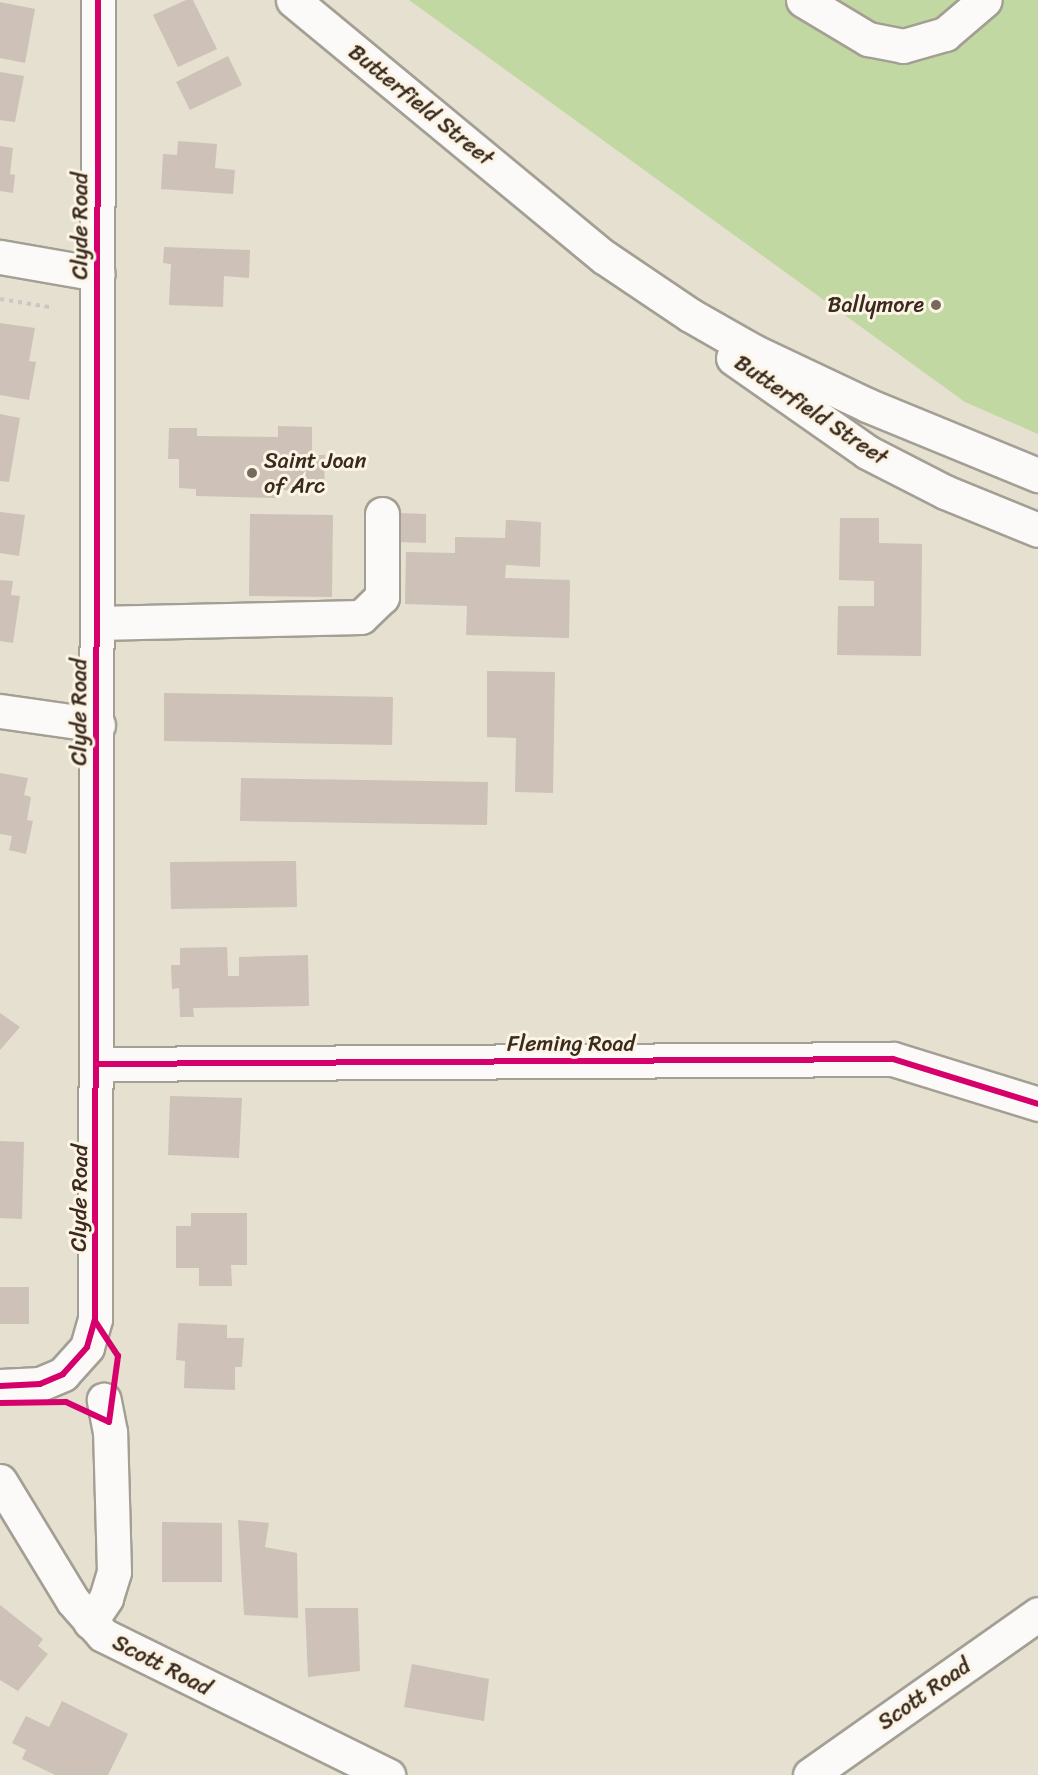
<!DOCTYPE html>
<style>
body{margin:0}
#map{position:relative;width:1038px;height:1775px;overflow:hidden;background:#e5e0cf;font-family:Sriracha,sans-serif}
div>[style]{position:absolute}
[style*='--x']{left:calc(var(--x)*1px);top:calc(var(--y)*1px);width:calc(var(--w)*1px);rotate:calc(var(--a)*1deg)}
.green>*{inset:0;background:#c1d8a2}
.building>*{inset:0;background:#cec1b8}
.path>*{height:4px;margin-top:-2px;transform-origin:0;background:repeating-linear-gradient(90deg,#cbc8c3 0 4.5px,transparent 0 9px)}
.roads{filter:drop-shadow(2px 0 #a49f94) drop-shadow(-2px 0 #a49f94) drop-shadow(0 2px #a49f94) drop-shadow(0 -2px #a49f94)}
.minor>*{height:33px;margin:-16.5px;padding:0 16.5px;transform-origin:16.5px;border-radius:16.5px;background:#fbfaf8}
.cycleway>*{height:6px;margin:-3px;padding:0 3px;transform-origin:3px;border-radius:3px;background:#d6006c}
.dots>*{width:16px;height:16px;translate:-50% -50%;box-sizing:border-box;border:3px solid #fcf5e5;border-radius:50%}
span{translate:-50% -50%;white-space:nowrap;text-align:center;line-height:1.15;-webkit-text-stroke:6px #fcf5e5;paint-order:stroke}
.street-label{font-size:22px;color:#3b2a1e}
.poi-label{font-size:22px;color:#3b2a1e}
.right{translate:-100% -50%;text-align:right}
.left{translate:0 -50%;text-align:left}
</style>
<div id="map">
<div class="green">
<div style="clip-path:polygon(409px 0,1038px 0,1038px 434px,965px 402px)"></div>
</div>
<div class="building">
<div style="clip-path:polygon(186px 0,193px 0,217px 49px,178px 67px,153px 15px)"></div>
<div style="clip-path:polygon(0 2px,35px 9px,25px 63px,0 58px)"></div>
<div style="clip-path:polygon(228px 56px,242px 85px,190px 110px,176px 82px)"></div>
<div style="clip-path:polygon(0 72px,24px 76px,15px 122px,0 120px)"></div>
<div style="clip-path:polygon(178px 141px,217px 144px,215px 168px,235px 170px,233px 194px,161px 189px,163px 154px,177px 155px)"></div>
<div style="clip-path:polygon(0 146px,13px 148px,10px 174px,15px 175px,13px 193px,0 191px)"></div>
<div style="clip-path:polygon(164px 247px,250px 250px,249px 278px,224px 276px,223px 307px,169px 305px,171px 264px,163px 263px)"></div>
<div style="clip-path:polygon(0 323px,35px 328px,29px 361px,36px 362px,29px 400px,0 395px)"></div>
<div style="clip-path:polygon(0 414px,20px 418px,9px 482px,0 481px)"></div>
<div style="clip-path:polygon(278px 426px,312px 427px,312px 455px,325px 455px,324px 491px,278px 490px,278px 498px,196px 496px,196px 489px,179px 488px,179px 459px,168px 459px,169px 428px,197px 428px,197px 436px,278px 437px)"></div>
<div style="clip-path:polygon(0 512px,25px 515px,19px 556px,0 553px)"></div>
<div style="clip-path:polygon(400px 513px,426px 514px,426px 543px,399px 542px)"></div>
<div style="clip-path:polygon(250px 514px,333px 515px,332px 597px,249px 596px)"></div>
<div style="clip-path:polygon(840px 518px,879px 518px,879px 543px,922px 544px,921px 656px,837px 655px,838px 606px,874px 606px,874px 581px,839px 580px)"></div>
<div style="clip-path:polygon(506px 520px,541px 522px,540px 567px,506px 565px,505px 578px,570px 580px,569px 638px,466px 635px,467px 606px,405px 604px,406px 552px,455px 553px,455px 537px,505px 538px)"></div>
<div style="clip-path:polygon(0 580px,13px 581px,11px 595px,20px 596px,13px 643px,0 641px)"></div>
<div style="clip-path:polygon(487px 671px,555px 672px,553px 793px,515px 792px,516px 738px,487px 737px)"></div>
<div style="clip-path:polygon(164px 693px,393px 697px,392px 745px,164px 741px)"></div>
<div style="clip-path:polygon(0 773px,28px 778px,24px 795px,31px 797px,27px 820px,33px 821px,26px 854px,9px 850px,12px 836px,0 834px)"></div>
<div style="clip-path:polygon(241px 778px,488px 782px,487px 825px,240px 821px)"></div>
<div style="clip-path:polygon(296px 861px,297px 907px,171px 909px,170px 862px)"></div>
<div style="clip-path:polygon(227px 947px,228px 976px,239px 976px,239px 957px,308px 955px,309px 1006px,193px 1008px,194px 1017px,180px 1017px,179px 988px,172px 989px,171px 965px,180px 965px,180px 948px)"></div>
<div style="clip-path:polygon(0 1013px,20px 1027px,0 1050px)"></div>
<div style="clip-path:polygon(170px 1096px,242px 1098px,239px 1158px,168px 1155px)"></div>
<div style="clip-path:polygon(0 1141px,24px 1142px,22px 1219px,0 1218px)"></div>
<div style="clip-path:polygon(191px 1213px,247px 1213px,247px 1265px,231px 1265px,232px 1286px,199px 1286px,199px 1268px,176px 1268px,176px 1226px,191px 1226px)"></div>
<div style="clip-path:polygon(0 1287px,29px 1287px,29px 1324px,0 1324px)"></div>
<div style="clip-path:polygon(178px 1323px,227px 1325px,227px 1338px,244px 1338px,242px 1367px,235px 1367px,235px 1390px,184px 1388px,185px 1361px,176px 1360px)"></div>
<div style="clip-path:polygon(238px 1520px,269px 1523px,265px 1547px,297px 1553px,298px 1618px,244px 1615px)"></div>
<div style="clip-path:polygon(162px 1522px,222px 1523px,222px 1582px,162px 1582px)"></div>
<div style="clip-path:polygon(0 1605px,43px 1639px,38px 1646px,48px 1654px,18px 1691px,0 1680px)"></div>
<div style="clip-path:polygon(305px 1608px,358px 1608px,360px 1671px,308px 1677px)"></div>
<div style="clip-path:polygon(412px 1664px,489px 1679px,484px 1721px,404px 1707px)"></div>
<div style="clip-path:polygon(62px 1701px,128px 1734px,108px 1775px,55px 1775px,22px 1759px,26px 1750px,12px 1743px,26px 1716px,49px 1727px)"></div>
</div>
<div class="path">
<div style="--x:0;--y:299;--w:50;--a:9.3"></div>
</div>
<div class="roads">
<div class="minor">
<div style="--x:293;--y:0;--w:403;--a:39.6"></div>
<div style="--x:604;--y:257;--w:104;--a:34"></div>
<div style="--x:690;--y:315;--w:73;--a:29.7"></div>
<div style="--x:753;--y:351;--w:126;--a:25.3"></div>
<div style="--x:867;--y:405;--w:185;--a:22.3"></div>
<div style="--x:803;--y:0;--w:76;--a:31"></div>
<div style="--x:868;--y:39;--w:36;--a:11"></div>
<div style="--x:903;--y:46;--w:44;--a:-15.9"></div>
<div style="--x:945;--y:34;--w:52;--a:-40.4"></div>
<div style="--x:0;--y:257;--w:99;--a:9.8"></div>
<div style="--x:733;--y:358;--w:164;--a:35"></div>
<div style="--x:867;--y:452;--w:88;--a:27.1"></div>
<div style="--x:945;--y:492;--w:100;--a:22.2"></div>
<div style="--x:97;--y:623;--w:264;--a:-1.3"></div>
<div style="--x:361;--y:617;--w:29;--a:-44"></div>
<div style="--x:382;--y:597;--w:83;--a:-90"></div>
<div style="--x:0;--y:711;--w:99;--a:8.1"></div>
<div style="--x:98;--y:1064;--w:795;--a:-0.36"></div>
<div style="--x:893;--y:1059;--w:152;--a:17.2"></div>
<div style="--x:0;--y:1386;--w:40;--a:-2.9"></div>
<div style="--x:40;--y:1384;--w:25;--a:-23"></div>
<div style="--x:63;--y:1374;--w:36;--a:-48"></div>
<div style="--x:87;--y:1347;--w:29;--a:-74"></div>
<div style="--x:95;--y:1319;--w:1319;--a:-89.87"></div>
<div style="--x:0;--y:1481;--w:140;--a:58.7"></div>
<div style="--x:73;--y:1601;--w:45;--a:48.6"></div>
<div style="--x:103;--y:1635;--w:318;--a:26.2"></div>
<div style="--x:90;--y:1622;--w:29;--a:-56"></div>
<div style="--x:106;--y:1598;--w:27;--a:-73"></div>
<div style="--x:114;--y:1572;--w:140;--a:-91.6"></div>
<div style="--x:110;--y:1432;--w:33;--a:-101"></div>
<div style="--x:810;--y:1775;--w:279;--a:-35.2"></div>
</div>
</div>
<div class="cycleway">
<div style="--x:98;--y:1064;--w:795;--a:-0.36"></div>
<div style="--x:893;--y:1059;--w:152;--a:17.2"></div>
<div style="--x:0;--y:1386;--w:40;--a:-2.9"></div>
<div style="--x:40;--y:1384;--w:25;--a:-23"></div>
<div style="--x:63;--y:1374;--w:36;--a:-48"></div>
<div style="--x:87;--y:1347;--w:29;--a:-74"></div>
<div style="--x:95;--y:1319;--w:1319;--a:-89.87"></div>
<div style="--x:0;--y:1403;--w:66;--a:-0.9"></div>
<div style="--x:66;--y:1402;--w:47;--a:24.9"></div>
<div style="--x:109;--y:1422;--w:67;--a:-82.2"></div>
<div style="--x:118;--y:1356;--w:42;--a:-123.3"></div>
</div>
<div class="dots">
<div style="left:936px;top:305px;background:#766a5c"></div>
<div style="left:252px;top:473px;background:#766a5c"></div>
</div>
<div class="street-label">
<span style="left:421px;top:105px;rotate:39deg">Butterfield Street</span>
<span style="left:80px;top:226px;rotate:-90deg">Clyde Road</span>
<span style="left:811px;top:410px;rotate:34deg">Butterfield Street</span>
<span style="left:79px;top:712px;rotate:-90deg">Clyde Road</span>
<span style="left:571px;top:1044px">Fleming Road</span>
<span style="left:79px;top:1198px;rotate:-89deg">Clyde Road</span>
<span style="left:162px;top:1665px;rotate:27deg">Scott Road</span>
<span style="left:924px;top:1694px;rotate:-35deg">Scott Road</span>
</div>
<div class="poi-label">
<span class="right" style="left:924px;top:305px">Ballymore</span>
<span class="left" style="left:264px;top:473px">Saint Joan<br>of Arc</span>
</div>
</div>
